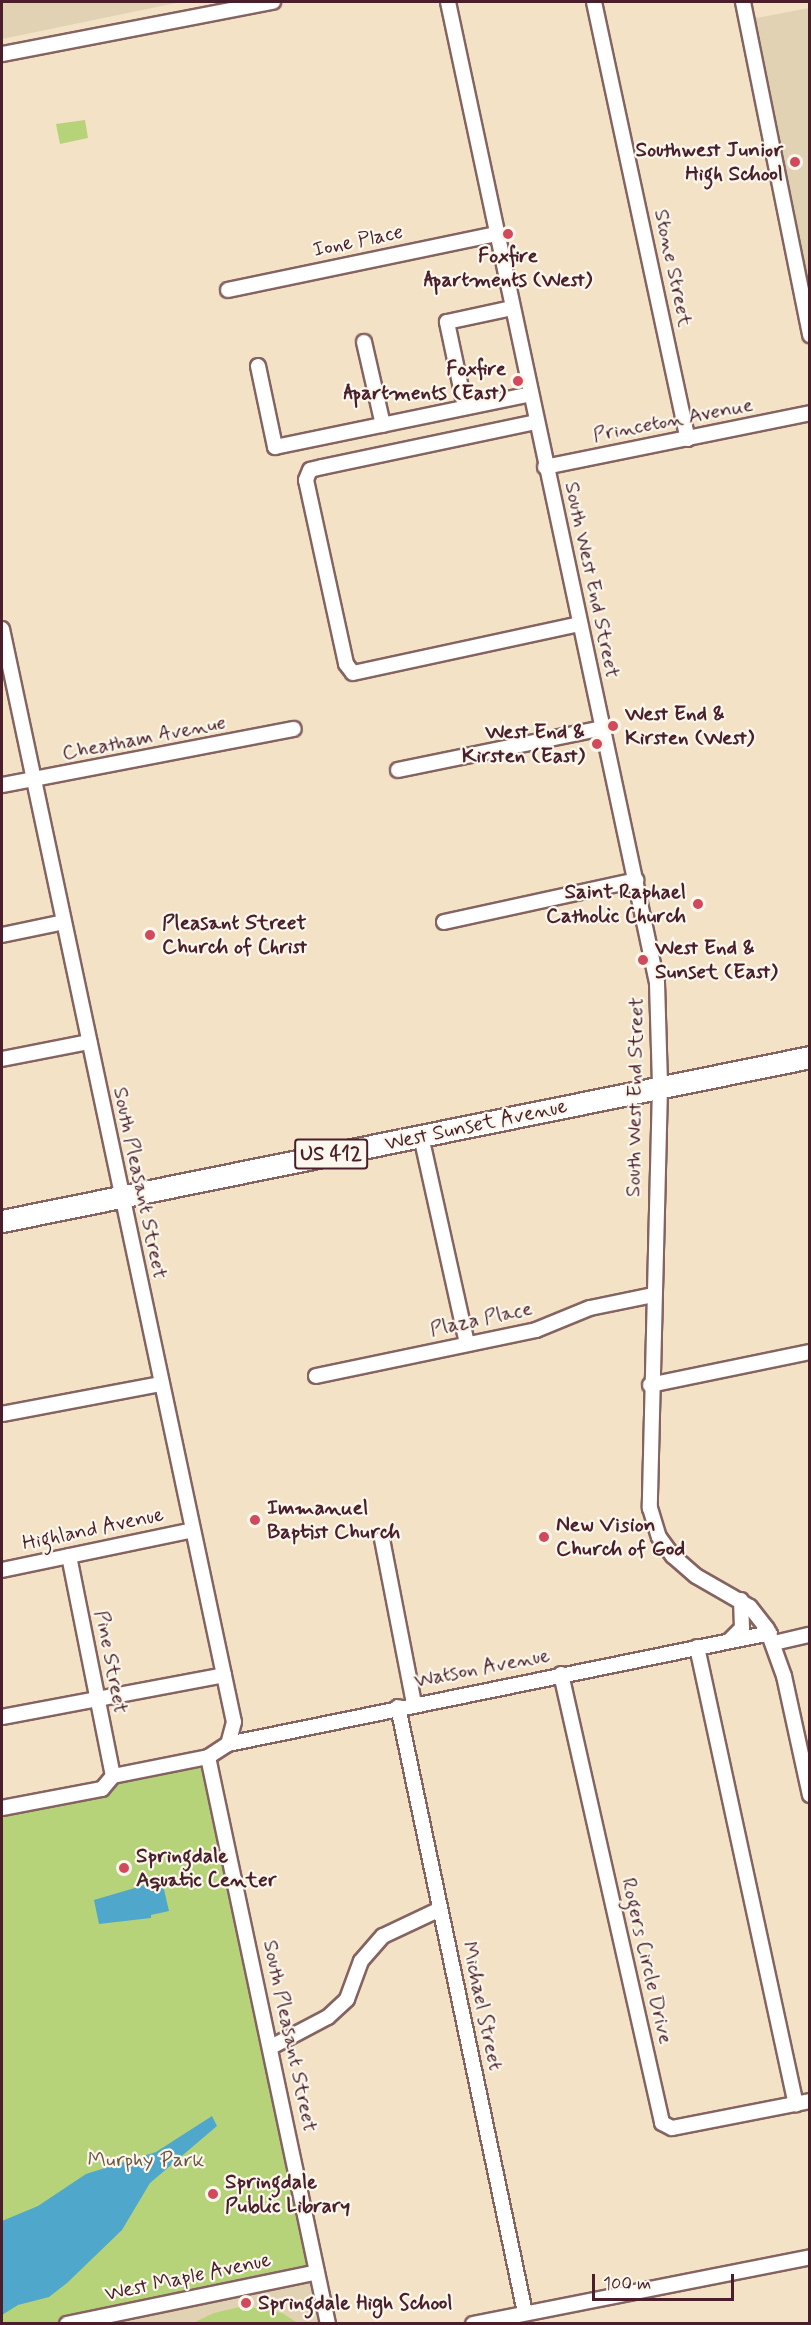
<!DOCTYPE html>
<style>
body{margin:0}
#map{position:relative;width:811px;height:2325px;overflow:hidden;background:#f3e2c6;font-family:Mynerve,sans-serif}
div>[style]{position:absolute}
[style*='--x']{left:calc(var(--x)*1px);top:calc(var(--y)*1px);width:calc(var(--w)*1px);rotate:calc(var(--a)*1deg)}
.built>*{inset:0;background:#e2d2b4}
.green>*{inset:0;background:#b7d379}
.water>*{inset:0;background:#4fa7cc}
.roads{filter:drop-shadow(2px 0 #856361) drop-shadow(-2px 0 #856361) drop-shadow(0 2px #856361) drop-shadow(0 -2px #856361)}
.minor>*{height:14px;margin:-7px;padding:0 7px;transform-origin:7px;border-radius:7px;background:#fff}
.highway>*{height:21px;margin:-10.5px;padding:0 10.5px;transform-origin:10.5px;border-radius:10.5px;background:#fff}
.dots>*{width:16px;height:16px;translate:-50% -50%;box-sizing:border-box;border:3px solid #fbf7ec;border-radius:50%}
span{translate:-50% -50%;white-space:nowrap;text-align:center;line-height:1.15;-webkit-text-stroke:4.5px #fbf7ec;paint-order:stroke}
.shield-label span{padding:2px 4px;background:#fbf7ec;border:2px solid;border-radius:4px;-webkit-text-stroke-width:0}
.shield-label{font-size:20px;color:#4a1f2b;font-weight:700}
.poi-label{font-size:21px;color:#4a1f2b;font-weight:700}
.right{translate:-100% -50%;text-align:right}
.left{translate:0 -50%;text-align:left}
.street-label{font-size:21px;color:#4a1f2b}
.park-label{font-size:21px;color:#6b5542}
.frame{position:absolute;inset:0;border:3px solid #4a1f2b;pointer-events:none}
.scale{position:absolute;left:592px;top:2274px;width:142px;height:27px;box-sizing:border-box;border:3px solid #4a1f2b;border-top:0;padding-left:8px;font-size:18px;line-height:21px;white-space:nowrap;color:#4a1f2b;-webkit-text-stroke:4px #fbf7ec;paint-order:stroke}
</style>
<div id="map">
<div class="built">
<div style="clip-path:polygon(2px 2px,181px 2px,2px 39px)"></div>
<div style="clip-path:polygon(809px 8px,809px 305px,751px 19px)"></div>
<div style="clip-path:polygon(317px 2272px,328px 2324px,67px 2324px)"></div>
</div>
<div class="green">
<div style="clip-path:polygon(85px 120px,88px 138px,60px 144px,56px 124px)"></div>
<div style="clip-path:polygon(208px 1757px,317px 2272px,67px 2323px,2px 2324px,2px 1808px,102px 1789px,113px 1776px)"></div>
<div style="clip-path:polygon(244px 2306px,282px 2313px,298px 2323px,193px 2323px,214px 2313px)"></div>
</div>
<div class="water">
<div style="clip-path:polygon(145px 1885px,163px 1885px,169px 1911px,151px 1915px,151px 1918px,99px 1924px,94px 1900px)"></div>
<div style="clip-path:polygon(212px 2116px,217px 2126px,150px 2183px,122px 2230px,67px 2283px,49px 2297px,18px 2305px,2px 2315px,2px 2221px,38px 2206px,86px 2174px,156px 2152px)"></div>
</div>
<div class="roads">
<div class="minor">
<div style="--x:448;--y:2;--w:1003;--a:77.97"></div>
<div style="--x:657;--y:983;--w:104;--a:88.3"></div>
<div style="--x:660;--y:1087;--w:421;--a:91.4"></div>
<div style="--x:650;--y:1508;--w:30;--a:73"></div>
<div style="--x:659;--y:1537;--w:24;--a:54"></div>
<div style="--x:673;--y:1556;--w:30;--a:41"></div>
<div style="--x:696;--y:1576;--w:62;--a:29.9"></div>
<div style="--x:750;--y:1607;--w:28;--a:52"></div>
<div style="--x:767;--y:1629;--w:50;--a:70.1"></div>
<div style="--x:784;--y:1676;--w:122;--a:77.7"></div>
<div style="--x:594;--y:2;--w:447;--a:77.9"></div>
<div style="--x:743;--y:2;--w:340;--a:78.6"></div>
<div style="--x:2;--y:54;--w:276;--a:-10.9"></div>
<div style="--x:228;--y:290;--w:275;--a:-11.8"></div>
<div style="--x:364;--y:342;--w:85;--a:77.1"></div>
<div style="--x:258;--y:366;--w:83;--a:78.1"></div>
<div style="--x:275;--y:447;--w:260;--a:-11.7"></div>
<div style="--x:465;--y:407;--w:87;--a:-102"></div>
<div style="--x:447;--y:322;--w:66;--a:-12.2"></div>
<div style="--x:536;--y:422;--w:219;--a:168.1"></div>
<div style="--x:322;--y:467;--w:12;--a:166"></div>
<div style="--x:310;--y:470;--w:11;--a:112"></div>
<div style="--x:306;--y:480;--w:188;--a:77.7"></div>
<div style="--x:346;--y:664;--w:11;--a:52"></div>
<div style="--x:353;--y:673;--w:232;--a:-12.2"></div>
<div style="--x:545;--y:467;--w:270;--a:-11.5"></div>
<div style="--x:2;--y:629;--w:1117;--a:78.02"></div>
<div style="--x:234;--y:1722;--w:23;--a:105"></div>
<div style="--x:398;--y:770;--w:209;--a:-11.6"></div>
<div style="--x:2;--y:785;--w:297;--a:-10.9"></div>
<div style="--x:444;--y:922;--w:197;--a:-12.3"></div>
<div style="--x:2;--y:935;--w:63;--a:-11.8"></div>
<div style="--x:2;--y:1059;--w:89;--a:-11.1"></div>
<div style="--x:421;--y:1136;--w:213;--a:77.5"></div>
<div style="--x:316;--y:1376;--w:225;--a:-11.8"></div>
<div style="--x:536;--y:1330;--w:58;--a:-22.2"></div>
<div style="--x:590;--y:1308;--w:64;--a:-11.7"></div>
<div style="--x:650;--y:1385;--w:163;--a:-11.7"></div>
<div style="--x:2;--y:1414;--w:162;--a:-10.7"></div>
<div style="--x:382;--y:1539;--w:168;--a:79"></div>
<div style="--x:69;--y:1556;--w:224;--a:78.7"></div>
<div style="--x:2;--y:1570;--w:195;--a:-11.8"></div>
<div style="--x:730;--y:1640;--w:17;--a:-45"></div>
<div style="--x:742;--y:1628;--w:28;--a:-92"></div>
<div style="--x:774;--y:1643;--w:37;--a:-13"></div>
<div style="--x:697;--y:1647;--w:468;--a:77.8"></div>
<div style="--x:561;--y:1674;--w:460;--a:77.3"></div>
<div style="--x:662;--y:2123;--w:11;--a:27"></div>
<div style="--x:672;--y:2128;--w:141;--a:-11.1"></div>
<div style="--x:398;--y:1707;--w:619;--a:78.16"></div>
<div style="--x:2;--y:1717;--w:226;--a:-10.7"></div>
<div style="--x:208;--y:1757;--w:580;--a:78.05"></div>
<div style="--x:2;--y:1808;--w:102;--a:-10.8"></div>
<div style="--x:102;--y:1789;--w:17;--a:-50"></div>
<div style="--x:113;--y:1776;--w:97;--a:-11.3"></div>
<div style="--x:208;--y:1757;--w:24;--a:-33"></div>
<div style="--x:228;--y:1744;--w:553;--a:-11.57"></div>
<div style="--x:271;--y:2047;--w:64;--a:-27.8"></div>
<div style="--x:328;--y:2017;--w:26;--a:-43"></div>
<div style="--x:347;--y:1999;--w:40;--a:-69.8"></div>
<div style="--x:361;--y:1961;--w:33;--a:-49"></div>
<div style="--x:383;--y:1936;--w:63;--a:-25.3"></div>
<div style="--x:67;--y:2324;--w:255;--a:-11.7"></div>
<div style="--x:473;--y:2324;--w:344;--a:-11.2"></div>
</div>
<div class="highway">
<div style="--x:2;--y:1221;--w:824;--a:-11.47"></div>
</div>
</div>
<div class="dots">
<div style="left:795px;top:162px;background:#d1495b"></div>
<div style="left:508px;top:234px;background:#d1495b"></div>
<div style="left:518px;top:381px;background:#d1495b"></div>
<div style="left:613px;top:726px;background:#d1495b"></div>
<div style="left:597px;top:744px;background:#d1495b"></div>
<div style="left:698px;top:904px;background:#d1495b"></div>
<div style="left:150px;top:935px;background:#d1495b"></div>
<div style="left:643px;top:960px;background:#d1495b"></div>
<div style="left:255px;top:1520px;background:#d1495b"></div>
<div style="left:544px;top:1537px;background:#d1495b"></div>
<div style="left:124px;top:1868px;background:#d1495b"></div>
<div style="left:213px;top:2194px;background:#d1495b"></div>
<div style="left:246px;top:2303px;background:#d1495b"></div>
</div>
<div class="shield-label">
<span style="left:331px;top:1154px">US 412</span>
</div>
<div class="poi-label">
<span class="right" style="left:783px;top:162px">Southwest Junior<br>High School</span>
<span style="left:508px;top:268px">Foxfire<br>Apartments (West)</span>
<span class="right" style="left:506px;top:381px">Foxfire<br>Apartments (East)</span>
<span class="left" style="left:625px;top:726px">West End &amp;<br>Kirsten (West)</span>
<span class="right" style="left:585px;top:744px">West End &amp;<br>Kirsten (East)</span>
<span class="right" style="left:686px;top:904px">Saint Raphael<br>Catholic Church</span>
<span class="left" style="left:162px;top:935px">Pleasant Street<br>Church of Christ</span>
<span class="left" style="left:655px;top:960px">West End &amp;<br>Sunset (East)</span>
<span class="left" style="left:267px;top:1520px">Immanuel<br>Baptist Church</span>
<span class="left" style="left:556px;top:1537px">New Vision<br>Church of God</span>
<span class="left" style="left:136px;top:1868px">Springdale<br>Aquatic Center</span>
<span class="left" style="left:225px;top:2194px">Springdale<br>Public Library</span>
<span class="left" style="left:258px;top:2303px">Springdale High School</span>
</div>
<div class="street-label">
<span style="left:358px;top:241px;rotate:-12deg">Ione Place</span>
<span style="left:673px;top:268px;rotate:78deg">Stone Street</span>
<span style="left:673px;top:420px;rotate:-11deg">Princeton Avenue</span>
<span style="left:592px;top:580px;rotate:78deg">South West End Street</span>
<span style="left:144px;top:738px;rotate:-11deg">Cheatham Avenue</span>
<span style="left:635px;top:1097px;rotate:-89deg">South West End Street</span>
<span style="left:476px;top:1125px;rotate:-12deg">West Sunset Avenue</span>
<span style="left:140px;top:1183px;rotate:78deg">South Pleasant Street</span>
<span style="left:481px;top:1319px;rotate:-12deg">Plaza Place</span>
<span style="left:93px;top:1529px;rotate:-12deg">Highland Avenue</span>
<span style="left:111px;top:1662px;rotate:79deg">Pine Street</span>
<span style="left:482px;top:1668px;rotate:-11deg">Watson Avenue</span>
<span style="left:647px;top:1961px;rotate:77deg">Rogers Circle Drive</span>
<span style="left:482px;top:2006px;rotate:78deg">Michael Street</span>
<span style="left:290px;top:2036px;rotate:78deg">South Pleasant Street</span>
<span style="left:188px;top:2277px;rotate:-12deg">West Maple Avenue</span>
</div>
<div class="park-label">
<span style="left:146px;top:2160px">Murphy Park</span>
</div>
<div class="frame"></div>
<div class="scale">100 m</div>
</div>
